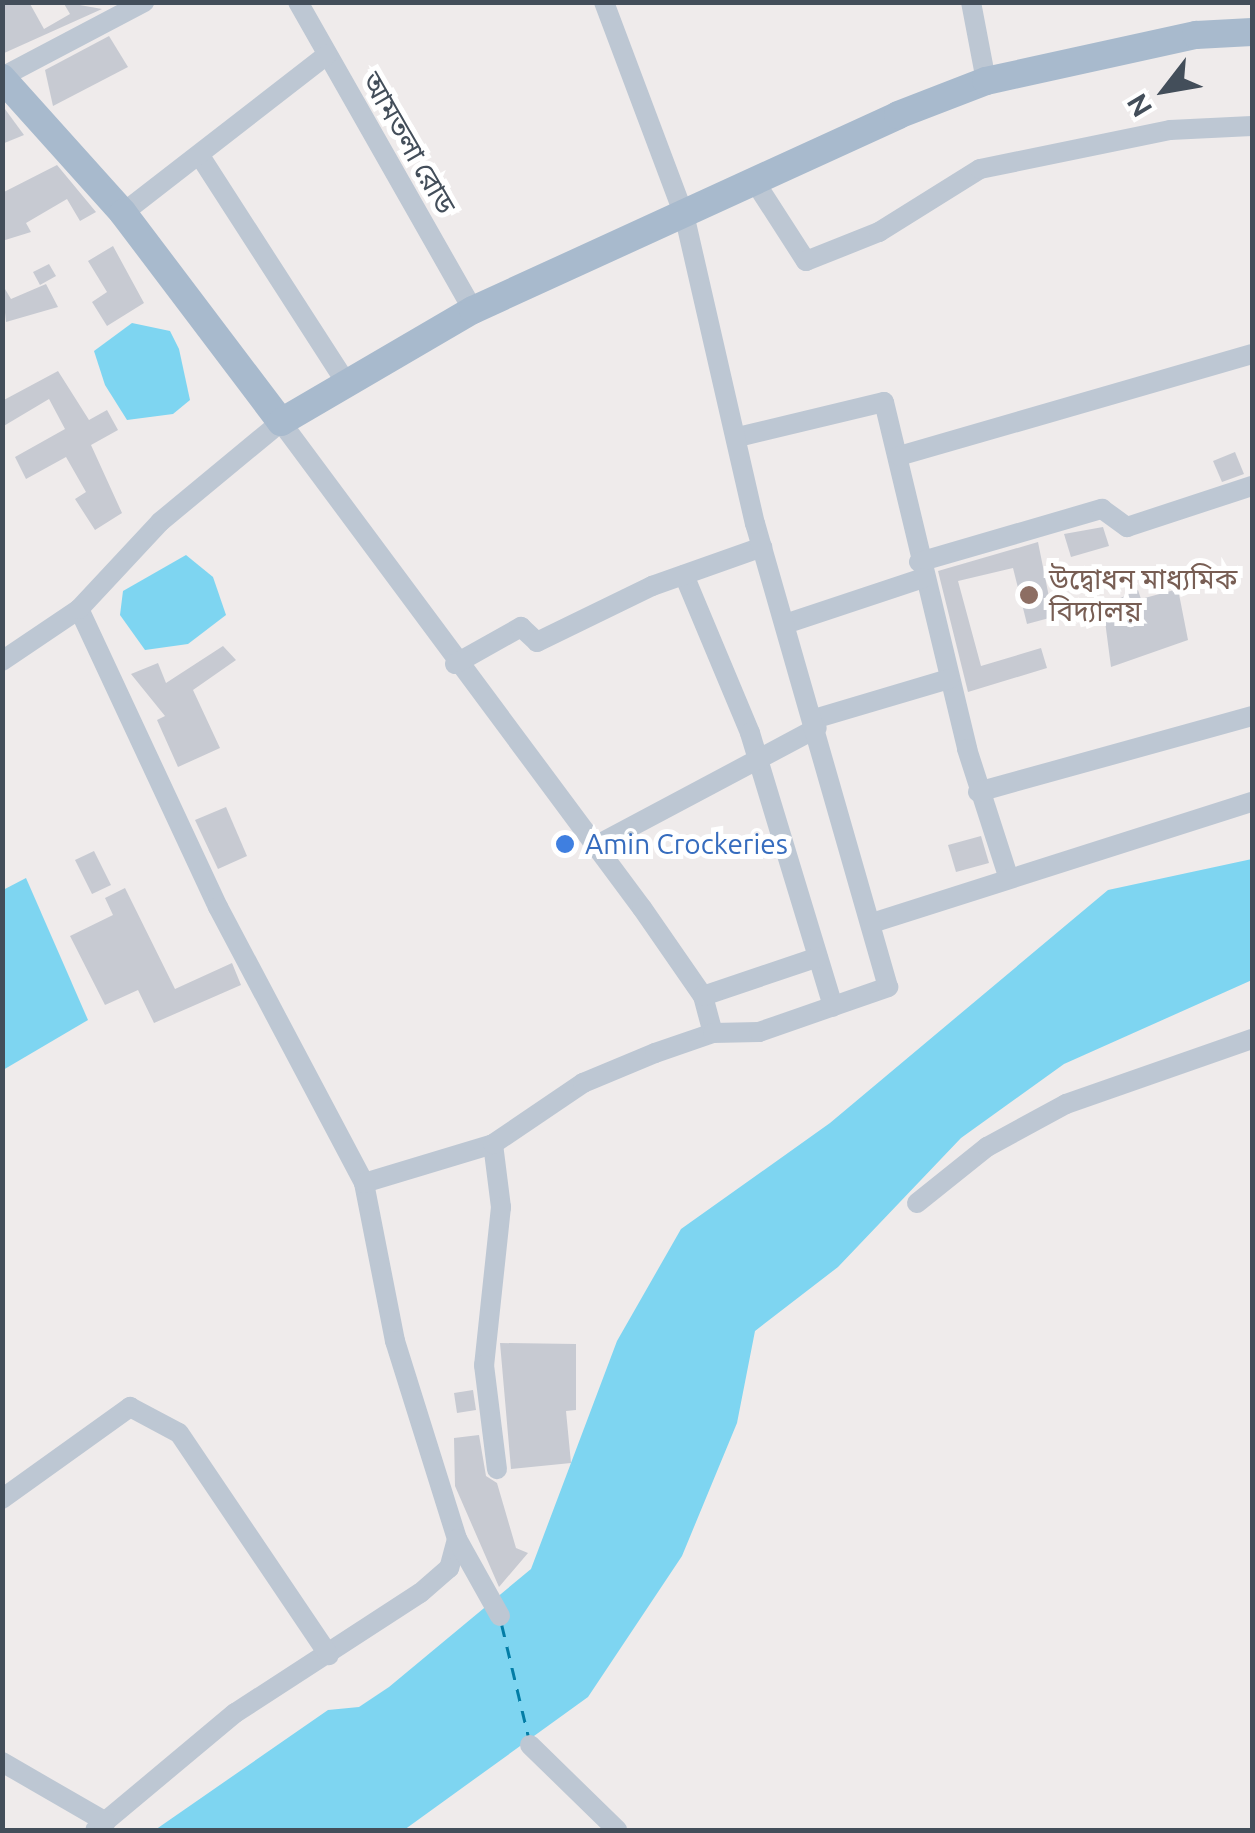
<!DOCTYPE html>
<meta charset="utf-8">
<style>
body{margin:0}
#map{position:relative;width:1255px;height:1833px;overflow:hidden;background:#efebeb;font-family:Ubuntu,"Noto Sans Bengali",sans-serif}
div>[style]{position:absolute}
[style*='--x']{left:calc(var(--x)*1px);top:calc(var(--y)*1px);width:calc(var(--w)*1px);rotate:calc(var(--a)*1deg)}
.water>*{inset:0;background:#7ed5f1}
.ferry>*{height:2.5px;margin-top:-1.25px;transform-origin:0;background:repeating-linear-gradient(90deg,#037da6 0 12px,transparent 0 22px)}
.building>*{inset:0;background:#c7cad2}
.minor>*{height:20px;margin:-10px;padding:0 10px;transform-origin:10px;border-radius:10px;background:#bdc7d3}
.major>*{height:28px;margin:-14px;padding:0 14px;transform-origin:14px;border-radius:14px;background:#a8bacd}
.dots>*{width:28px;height:28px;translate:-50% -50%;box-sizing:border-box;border:5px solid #fff;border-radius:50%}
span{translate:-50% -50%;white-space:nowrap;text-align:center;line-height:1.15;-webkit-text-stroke:10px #fff;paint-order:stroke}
.street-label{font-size:28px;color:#434e5a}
.education-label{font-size:28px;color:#785e54}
.left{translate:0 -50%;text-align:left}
.shop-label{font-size:28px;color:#366cbe}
.frame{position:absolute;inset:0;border:5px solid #434e5a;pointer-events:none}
.north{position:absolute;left:1115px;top:40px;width:100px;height:100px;-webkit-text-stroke:8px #fff;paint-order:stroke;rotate:239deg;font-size:28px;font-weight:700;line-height:40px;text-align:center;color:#434e5a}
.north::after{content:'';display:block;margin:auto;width:35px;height:45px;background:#434e5a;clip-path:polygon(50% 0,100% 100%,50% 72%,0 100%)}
</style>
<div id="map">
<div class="water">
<div style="clip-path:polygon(132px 323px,170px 331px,179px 349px,190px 400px,173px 414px,127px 420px,105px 385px,94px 351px)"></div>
<div style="clip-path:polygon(186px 555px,213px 577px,226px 615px,188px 644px,145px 650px,120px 615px,123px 591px)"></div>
<div style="clip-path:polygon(1252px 859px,1252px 980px,1064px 1064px,961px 1138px,838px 1267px,755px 1331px,737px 1423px,682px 1556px,588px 1697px,404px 1830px,155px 1830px,328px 1710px,359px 1707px,389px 1687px,531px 1569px,617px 1341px,681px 1229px,830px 1123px,1108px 890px)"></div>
<div style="clip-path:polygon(26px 878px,88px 1020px,3px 1070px,3px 890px)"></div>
</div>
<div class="ferry">
<div style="--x:502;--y:1625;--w:116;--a:76.6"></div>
</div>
<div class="building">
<div style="clip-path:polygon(2px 2px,29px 2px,44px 29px,70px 14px,63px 2px,102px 9px,2px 54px)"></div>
<div style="clip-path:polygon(109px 36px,128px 67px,53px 106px,45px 70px)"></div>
<div style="clip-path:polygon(2px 105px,24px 135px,2px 144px)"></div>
<div style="clip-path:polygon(57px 165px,96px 212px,80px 221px,67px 199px,26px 223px,31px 232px,2px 241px,2px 193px)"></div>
<div style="clip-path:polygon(113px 246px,144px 303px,107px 326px,92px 302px,107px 292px,88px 261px)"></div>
<div style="clip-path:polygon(49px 264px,56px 276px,40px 285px,33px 272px)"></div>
<div style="clip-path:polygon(2px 284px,11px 299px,46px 284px,58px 307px,6px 322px)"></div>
<div style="clip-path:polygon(58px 371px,89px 420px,107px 410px,118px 430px,91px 445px,122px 513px,95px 530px,75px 499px,86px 492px,66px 457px,26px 479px,15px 457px,65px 429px,49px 399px,2px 427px,2px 401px)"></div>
<div style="clip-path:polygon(1235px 452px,1244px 474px,1222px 482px,1213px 461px)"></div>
<div style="clip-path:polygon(1103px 527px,1109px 546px,1071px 557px,1064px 534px)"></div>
<div style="clip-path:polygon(1038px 542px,1053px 617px,1027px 624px,1013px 568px,958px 581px,981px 666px,1041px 648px,1047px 668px,968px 692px,938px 571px)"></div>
<div style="clip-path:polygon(1178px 589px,1188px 640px,1111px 667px,1103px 606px,1138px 590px,1141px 599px)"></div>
<div style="clip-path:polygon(223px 646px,236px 660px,193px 690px,220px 748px,178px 767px,157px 720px,165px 716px,131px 674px,158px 663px,166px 683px)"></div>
<div style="clip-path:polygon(226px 807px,247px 856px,218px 869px,195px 820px)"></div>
<div style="clip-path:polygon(981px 836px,989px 863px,956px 872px,948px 845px)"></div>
<div style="clip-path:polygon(94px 851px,111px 885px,92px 894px,75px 860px)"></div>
<div style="clip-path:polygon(125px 888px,175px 989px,232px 963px,241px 985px,154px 1023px,138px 990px,105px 1005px,70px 936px,113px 915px,105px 898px)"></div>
<div style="clip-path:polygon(500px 1343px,576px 1344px,576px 1410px,566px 1411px,571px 1463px,511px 1469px)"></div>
<div style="clip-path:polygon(473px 1390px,476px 1410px,457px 1413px,454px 1393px)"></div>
<div style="clip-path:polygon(479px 1435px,486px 1476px,497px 1483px,516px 1548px,528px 1553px,499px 1587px,455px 1486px,454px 1438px)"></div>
</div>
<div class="minor">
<div style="--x:298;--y:2;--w:354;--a:60.4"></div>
<div style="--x:971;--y:2;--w:80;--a:79.2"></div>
<div style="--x:2;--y:77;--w:161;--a:-27.8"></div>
<div style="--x:200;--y:156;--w:268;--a:57.2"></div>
<div style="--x:755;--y:182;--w:94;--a:57.2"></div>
<div style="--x:806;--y:261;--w:79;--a:-21.7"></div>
<div style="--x:879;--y:232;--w:119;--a:-32"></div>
<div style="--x:980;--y:169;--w:194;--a:-11.6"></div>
<div style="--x:1170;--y:130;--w:82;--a:-2.8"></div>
<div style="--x:123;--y:213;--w:258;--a:-37.8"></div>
<div style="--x:738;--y:437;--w:150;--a:-13.5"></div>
<div style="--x:884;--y:402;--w:357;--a:76.5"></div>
<div style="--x:967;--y:749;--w:130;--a:72.1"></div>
<div style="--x:899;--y:456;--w:367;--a:-16.1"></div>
<div style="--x:919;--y:562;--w:191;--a:-16.2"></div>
<div style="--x:1102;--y:509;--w:31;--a:36"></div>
<div style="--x:1127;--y:527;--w:132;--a:-18.2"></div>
<div style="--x:684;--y:575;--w:171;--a:67.3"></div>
<div style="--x:750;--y:733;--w:286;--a:73.1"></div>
<div style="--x:79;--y:609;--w:329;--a:65"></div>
<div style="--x:218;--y:907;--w:312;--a:62.1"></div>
<div style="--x:364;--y:1183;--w:161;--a:78.9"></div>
<div style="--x:395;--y:1341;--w:207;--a:72.6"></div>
<div style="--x:457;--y:1539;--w:30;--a:105"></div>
<div style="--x:449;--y:1568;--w:38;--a:139"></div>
<div style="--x:420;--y:1593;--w:221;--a:147"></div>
<div style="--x:235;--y:1713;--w:182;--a:140.1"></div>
<div style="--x:785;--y:624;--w:145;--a:-18.4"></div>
<div style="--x:2;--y:661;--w:93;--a:-34"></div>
<div style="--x:79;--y:609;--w:119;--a:-47"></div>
<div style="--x:160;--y:522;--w:157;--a:-39.6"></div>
<div style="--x:281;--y:422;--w:605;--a:53.4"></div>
<div style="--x:642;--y:908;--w:107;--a:55.3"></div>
<div style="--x:703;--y:996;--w:38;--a:75"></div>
<div style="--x:455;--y:664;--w:76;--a:-29.3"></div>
<div style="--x:521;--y:627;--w:22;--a:43"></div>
<div style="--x:537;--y:642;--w:128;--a:-26"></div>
<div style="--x:652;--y:586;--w:117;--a:-19.5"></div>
<div style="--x:814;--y:719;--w:141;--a:-16.5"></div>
<div style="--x:978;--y:792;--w:284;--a:-15.5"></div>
<div style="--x:595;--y:846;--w:251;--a:-28"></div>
<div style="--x:872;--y:923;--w:399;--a:-17.7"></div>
<div style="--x:703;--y:996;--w:121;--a:-18.7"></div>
<div style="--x:493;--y:1144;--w:64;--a:82.8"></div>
<div style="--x:501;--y:1207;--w:159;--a:96.1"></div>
<div style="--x:484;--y:1365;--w:105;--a:82.9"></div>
<div style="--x:364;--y:1183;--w:135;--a:-16.8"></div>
<div style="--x:493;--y:1144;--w:109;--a:-34.1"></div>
<div style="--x:583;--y:1083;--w:78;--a:-22.6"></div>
<div style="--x:655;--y:1053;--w:61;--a:-19"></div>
<div style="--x:713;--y:1033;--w:46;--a:-1.2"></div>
<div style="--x:759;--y:1032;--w:137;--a:-19.2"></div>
<div style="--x:888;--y:987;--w:482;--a:-106"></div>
<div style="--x:755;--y:524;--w:317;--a:-102.9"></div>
<div style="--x:684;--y:215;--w:228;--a:-110.6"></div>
<div style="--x:917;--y:1203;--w:90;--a:-38.7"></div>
<div style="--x:987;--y:1147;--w:90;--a:-28.6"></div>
<div style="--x:1066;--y:1104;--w:197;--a:-19.3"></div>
<div style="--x:2;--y:1499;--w:158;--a:-35.7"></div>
<div style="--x:130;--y:1407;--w:55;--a:28"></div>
<div style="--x:179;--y:1433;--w:268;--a:56"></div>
<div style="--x:457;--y:1539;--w:88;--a:60.8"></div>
<div style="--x:530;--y:1745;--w:122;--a:44.3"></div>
<div style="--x:2;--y:1762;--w:120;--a:30"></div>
</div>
<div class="major">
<div style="--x:2;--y:78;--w:181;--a:48.1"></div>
<div style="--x:123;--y:213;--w:262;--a:52.9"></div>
<div style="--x:281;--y:422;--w:222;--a:-30.3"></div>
<div style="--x:473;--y:310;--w:468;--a:-24.6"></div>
<div style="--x:898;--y:115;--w:94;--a:-21.1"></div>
<div style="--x:986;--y:81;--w:215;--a:-12.4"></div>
<div style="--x:1196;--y:35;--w:56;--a:-3.1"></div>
</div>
<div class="dots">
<div style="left:1029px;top:595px;background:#8d6e63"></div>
<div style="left:565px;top:844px;background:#3f7fe0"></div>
</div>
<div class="street-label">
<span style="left:409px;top:143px;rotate:60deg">আমতলা রোড</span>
</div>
<div class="education-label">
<span class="left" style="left:1049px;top:595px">উদ্বোধন মাধ্যমিক<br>বিদ্যালয়</span>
</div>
<div class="shop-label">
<span class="left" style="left:585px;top:844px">Amin Crockeries</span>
</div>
<div class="frame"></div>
<div class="north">N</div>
</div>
